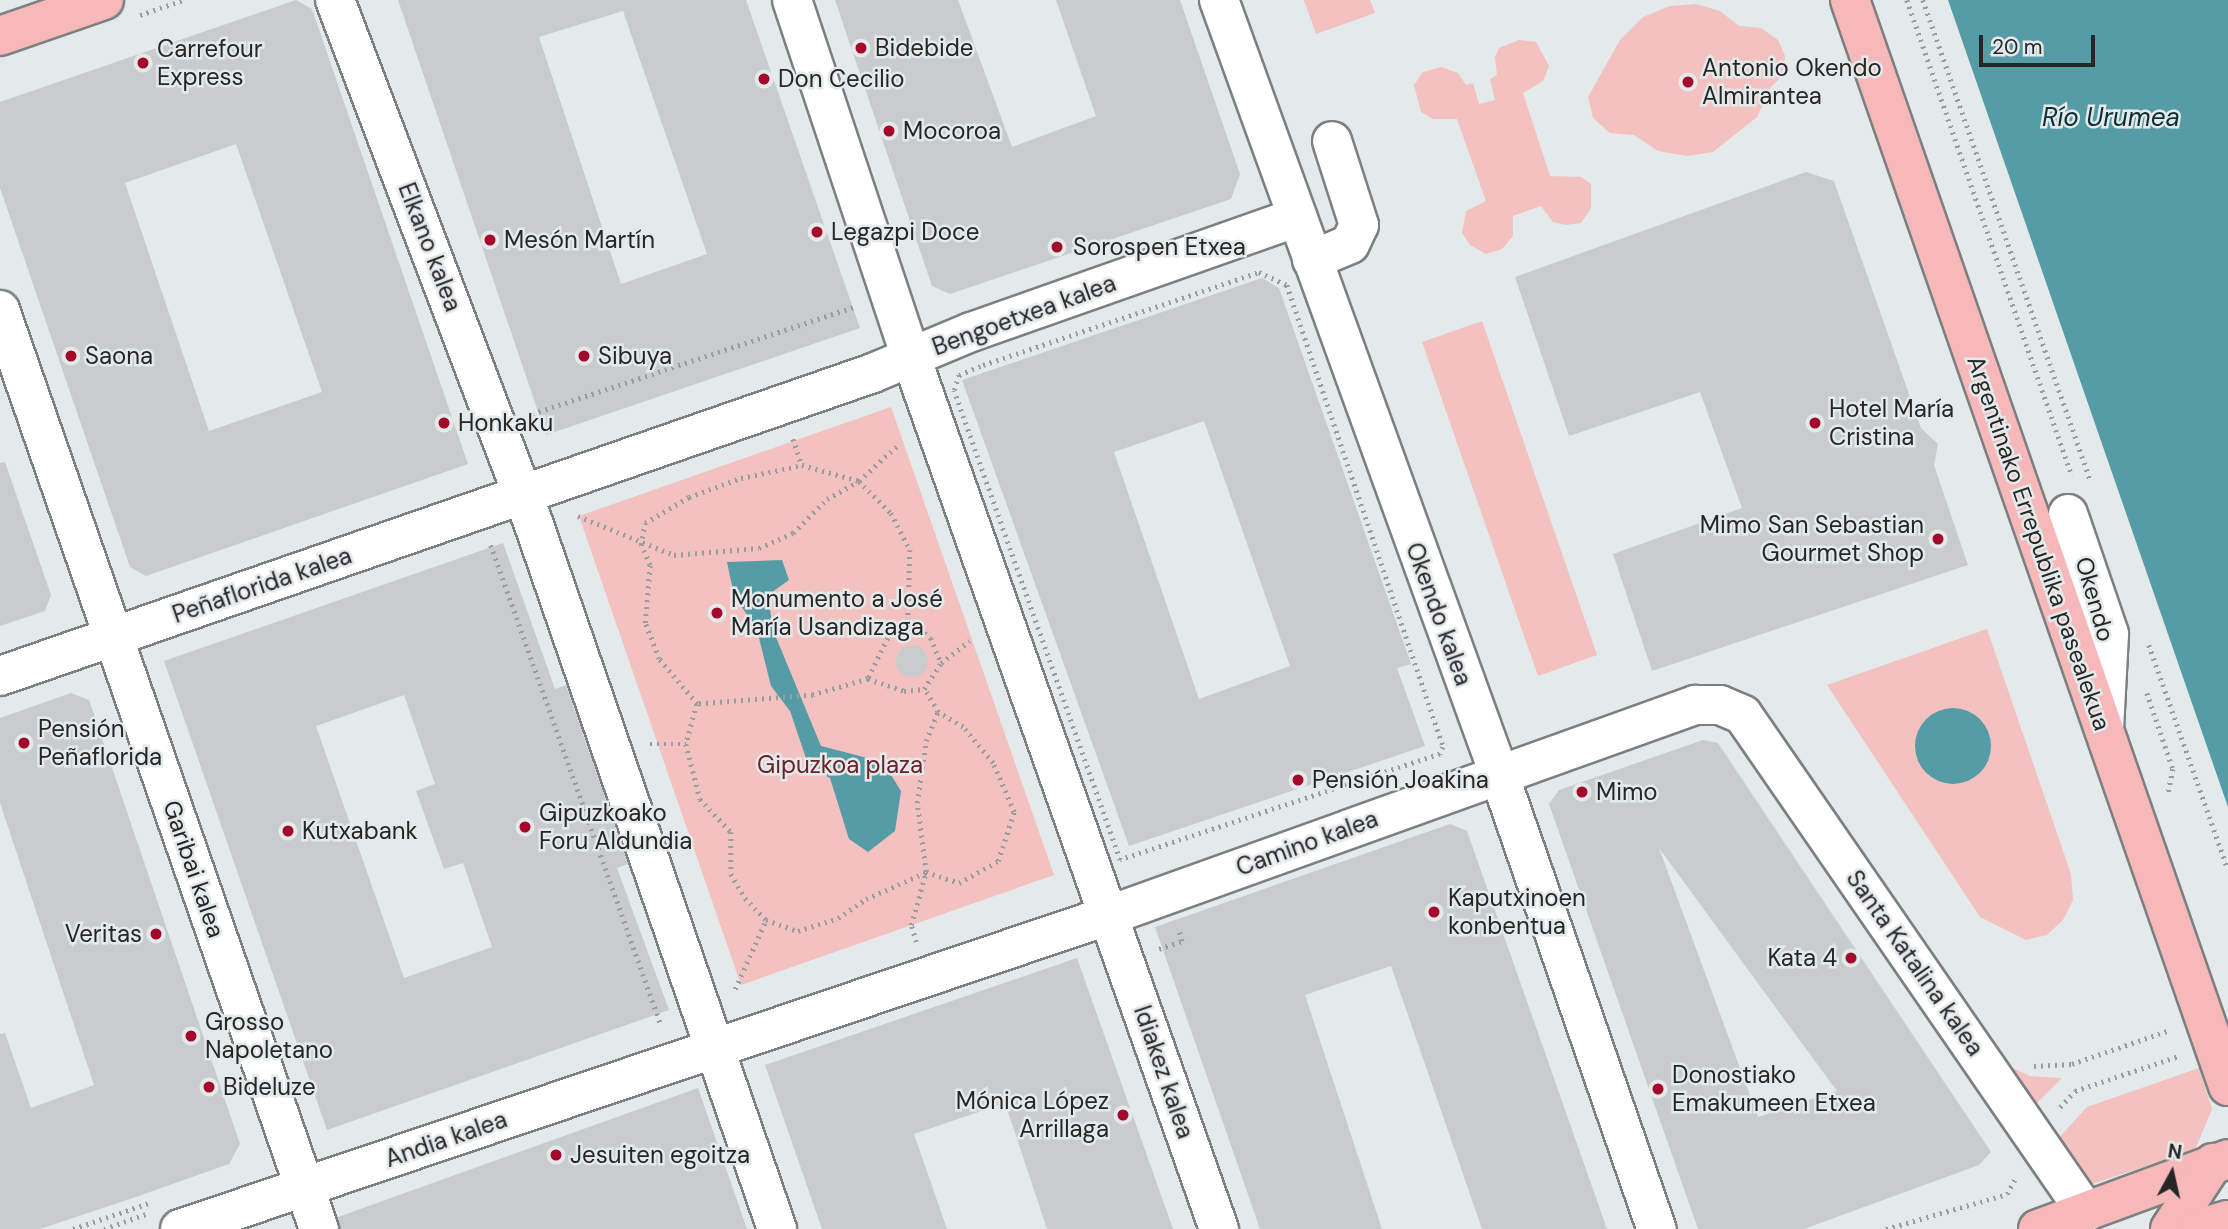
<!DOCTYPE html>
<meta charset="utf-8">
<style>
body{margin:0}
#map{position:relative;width:2228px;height:1229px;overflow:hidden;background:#e4e9ea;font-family:"DM Sans",sans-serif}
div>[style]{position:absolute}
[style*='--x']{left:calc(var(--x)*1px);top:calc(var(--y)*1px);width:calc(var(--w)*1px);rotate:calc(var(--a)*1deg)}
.green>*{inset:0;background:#f3c1c0}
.water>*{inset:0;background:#569ca6}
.round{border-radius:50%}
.building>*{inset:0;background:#c8cccd}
.path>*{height:4.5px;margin-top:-2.25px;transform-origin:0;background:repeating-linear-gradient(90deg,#999d9e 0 2px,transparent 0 7px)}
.roads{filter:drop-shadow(2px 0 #7c8081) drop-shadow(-2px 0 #7c8081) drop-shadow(0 2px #7c8081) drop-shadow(0 -2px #7c8081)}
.minor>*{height:38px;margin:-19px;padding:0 19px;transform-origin:19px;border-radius:19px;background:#fff}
.major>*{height:38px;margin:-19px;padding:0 19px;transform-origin:19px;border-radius:19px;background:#f6b8b8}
.dots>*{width:19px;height:19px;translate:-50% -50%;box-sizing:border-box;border:4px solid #e4e9ea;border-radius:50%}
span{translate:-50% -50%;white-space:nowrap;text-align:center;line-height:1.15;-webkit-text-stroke:5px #e4e9ea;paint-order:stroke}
.poi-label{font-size:24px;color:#252727}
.left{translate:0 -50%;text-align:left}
.right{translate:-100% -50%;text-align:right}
.street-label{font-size:24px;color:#252727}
.park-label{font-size:24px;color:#692227}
.water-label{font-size:26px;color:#0b2f34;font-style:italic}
.north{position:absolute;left:2137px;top:1138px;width:70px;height:70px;-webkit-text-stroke:5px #e4e9ea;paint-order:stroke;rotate:8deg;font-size:19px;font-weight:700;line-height:28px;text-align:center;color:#252727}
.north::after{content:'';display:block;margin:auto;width:24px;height:32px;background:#252727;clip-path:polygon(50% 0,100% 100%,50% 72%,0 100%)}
.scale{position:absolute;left:1979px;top:35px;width:116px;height:32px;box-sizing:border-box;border:4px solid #252727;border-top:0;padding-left:9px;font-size:21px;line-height:24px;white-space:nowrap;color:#252727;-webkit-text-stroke:5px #e4e9ea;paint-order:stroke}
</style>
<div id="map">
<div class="green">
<div style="clip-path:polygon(1304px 0,1370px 0,1375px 13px,1316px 34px)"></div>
<div style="clip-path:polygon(1696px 4px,1720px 11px,1739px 26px,1761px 28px,1778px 40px,1785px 56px,1783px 75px,1771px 87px,1757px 117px,1713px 152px,1687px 156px,1658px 151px,1634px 135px,1610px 133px,1593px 118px,1588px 97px,1620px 40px,1643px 17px,1670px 6px)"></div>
<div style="clip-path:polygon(1519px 40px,1536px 42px,1549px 66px,1543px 81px,1523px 93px,1550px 176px,1581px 177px,1591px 184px,1591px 208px,1581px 223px,1566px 225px,1553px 222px,1541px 206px,1513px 216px,1513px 236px,1502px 249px,1486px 254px,1470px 245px,1462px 233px,1466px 211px,1486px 201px,1457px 119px,1433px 119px,1421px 112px,1414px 85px,1423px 72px,1441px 67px,1458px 73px,1466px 85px,1473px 83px,1479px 104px,1495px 100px,1490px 79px,1497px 75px,1495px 57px,1499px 48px)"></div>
<div style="clip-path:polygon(1482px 321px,1597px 655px,1538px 676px,1422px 342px)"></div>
<div style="clip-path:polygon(891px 407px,1054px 875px,741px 985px,579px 516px)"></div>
<div style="clip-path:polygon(1987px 629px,2071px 874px,2073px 900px,2063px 920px,2047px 935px,2026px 940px,1980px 917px,1827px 685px)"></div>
<div style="clip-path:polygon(1999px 1062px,2030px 1076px,2062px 1078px,2030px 1110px)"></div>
<div style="clip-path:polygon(2199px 1068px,2212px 1109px,2195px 1150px,2086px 1186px,2056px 1141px,2087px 1107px)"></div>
</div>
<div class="water">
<div style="clip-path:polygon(1948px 0,2228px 0,2228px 807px)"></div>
<div style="clip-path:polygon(782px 560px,789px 580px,768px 595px,773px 630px,821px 746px,883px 762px,901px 791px,895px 831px,868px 852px,849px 839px,830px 778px,809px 767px,790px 711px,771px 686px,757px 630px,734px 595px,727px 562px)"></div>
<div class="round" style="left:1915px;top:708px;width:76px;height:76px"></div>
</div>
<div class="building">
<div style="clip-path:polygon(evenodd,296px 0,312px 9px,468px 464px,146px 576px,130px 567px,0 188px,0 102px,296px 0,236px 144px,322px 392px,209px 431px,125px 183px,236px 144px)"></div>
<div style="clip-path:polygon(evenodd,398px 0,746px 0,860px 328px,546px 435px,398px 0,623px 11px,707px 254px,621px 284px,539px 37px,623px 11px)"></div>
<div style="clip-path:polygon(835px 0,958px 0,1012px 147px,1096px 116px,1056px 0,1180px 0,1240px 174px,1231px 199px,950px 294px,932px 286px)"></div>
<div style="clip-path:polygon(1806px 172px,1834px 181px,1921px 428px,1938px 444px,1934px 465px,1968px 565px,1652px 671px,1613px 554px,1742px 508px,1700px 392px,1569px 436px,1515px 277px)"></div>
<div style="clip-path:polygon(evenodd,1262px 278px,1279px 288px,1411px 664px,1397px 668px,1425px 746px,1129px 846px,962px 380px,1262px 278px,1204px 421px,1290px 666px,1199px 699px,1114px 452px,1204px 421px)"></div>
<div style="clip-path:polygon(5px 462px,51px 595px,45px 611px,0 626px,0 463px)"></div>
<div style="clip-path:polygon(evenodd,503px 543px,555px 689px,566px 685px,628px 864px,617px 868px,669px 1010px,327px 1130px,164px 661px,503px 543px,404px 695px,435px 784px,416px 791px,444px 869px,463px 863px,492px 947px,404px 978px,316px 726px,404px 695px)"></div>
<div class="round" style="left:896px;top:645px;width:32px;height:32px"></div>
<div style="clip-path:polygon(71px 693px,89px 700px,240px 1144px,229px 1164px,133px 1198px,40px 1229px,0 1229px,0 1034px,5px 1033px,31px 1108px,94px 1085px,0 803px,0 718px)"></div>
<div style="clip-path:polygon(evenodd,1703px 740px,1718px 743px,1991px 1152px,1979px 1165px,1804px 1229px,1698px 1229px,1549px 804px,1559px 790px,1703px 740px,1659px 848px,1784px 1019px,1837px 1091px,1758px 1117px,1659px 848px)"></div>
<div style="clip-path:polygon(1450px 824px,1467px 831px,1607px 1229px,1482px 1229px,1391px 966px,1305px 995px,1382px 1229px,1260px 1229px,1155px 927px)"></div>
<div style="clip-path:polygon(1077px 958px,1173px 1229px,1047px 1229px,1005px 1103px,914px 1134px,947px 1229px,822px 1229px,765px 1065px)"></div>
<div style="clip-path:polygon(698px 1088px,747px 1229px,340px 1229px,338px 1217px)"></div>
</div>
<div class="path">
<div style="--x:1907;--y:0;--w:504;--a:70.88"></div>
<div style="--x:1923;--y:0;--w:510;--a:70.78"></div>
<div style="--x:140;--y:15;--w:46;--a:-19.2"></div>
<div style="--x:1259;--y:272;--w:31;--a:25"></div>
<div style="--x:1287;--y:285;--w:488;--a:71.3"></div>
<div style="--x:1443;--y:747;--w:8;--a:113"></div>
<div style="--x:1440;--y:754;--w:337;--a:161.7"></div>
<div style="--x:1120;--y:860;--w:498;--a:-109.5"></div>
<div style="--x:954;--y:390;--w:16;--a:-72"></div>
<div style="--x:959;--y:375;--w:26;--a:-23"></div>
<div style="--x:983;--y:365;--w:291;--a:-18.6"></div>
<div style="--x:532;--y:414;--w:342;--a:-18.4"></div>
<div style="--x:793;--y:439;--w:28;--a:71"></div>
<div style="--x:802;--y:465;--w:59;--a:15.7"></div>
<div style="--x:859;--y:481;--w:45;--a:45"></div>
<div style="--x:891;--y:513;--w:42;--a:62.8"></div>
<div style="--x:910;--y:550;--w:70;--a:91.6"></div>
<div style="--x:908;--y:620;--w:27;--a:138"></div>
<div style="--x:888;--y:638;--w:46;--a:116"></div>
<div style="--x:868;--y:679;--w:57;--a:163.8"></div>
<div style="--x:813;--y:695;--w:116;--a:175.6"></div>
<div style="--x:697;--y:704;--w:59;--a:-130.2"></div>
<div style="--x:659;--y:659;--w:39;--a:-111"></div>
<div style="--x:645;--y:623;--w:58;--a:-85.1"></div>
<div style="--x:650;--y:565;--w:22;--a:-114"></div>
<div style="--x:641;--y:545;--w:22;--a:-80"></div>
<div style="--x:645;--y:523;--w:51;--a:-30.6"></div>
<div style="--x:689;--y:497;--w:55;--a:-20.1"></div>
<div style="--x:741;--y:478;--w:62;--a:-12"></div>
<div style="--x:578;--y:516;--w:104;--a:22.1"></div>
<div style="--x:674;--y:555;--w:85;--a:-4.7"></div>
<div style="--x:759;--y:548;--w:37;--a:-24"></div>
<div style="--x:793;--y:533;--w:48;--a:-45"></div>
<div style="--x:827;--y:499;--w:37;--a:-29"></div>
<div style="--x:859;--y:481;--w:54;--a:-42.8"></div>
<div style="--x:491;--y:545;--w:509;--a:70.5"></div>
<div style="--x:908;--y:620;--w:29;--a:38"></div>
<div style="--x:931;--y:638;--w:27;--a:68"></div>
<div style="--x:2149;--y:645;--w:238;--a:70.6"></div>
<div style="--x:868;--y:679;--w:38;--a:18"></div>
<div style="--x:904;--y:691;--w:20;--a:-6"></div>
<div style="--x:2147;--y:693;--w:80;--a:71.1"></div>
<div style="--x:2173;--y:769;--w:25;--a:101"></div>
<div style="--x:697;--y:704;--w:41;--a:105.4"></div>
<div style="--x:686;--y:744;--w:57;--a:75.7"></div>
<div style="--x:700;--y:799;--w:45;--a:46.8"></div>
<div style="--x:731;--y:832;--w:42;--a:90"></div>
<div style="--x:731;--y:874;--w:28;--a:60"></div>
<div style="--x:745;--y:898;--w:30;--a:46"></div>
<div style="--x:766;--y:920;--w:34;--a:19"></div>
<div style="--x:798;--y:931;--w:42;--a:-18"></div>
<div style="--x:838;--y:918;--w:34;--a:-34"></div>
<div style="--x:866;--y:899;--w:66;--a:-24.2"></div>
<div style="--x:926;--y:872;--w:35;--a:18"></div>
<div style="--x:959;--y:883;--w:45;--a:-29.4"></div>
<div style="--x:998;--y:861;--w:52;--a:-71.9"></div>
<div style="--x:1014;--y:812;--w:53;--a:-113.2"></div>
<div style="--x:993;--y:763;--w:47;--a:-129.8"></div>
<div style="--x:963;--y:727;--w:29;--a:-149"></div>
<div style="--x:650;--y:744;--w:36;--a:0"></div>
<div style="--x:916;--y:942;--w:18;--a:-106"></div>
<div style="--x:911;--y:925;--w:55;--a:-74.2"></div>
<div style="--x:926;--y:872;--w:70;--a:-97.4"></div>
<div style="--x:917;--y:803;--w:63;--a:-81.7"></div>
<div style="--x:926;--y:741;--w:31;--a:-68"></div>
<div style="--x:938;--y:712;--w:27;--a:-121"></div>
<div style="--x:924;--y:689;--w:31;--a:-57"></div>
<div style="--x:941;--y:663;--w:36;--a:-38"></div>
<div style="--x:1159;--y:949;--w:24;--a:-19"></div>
<div style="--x:1182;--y:941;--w:9;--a:-108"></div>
<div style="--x:735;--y:989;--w:76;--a:-65.8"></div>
<div style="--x:2034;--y:1066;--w:38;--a:-3"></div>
<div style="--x:2072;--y:1064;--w:104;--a:-19.1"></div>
<div style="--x:2060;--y:1107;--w:22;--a:-47"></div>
<div style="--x:2075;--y:1091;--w:110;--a:-18.6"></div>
<div style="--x:73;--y:1229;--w:83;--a:-18.9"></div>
<div style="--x:104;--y:1229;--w:45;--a:-19.7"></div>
<div style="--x:1886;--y:1229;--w:126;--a:-16.1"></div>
<div style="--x:2007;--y:1194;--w:17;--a:-62"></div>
</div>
<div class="roads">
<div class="minor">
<div style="--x:335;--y:0;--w:558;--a:69.23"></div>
<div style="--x:533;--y:522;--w:748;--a:70.96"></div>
<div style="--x:792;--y:0;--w:376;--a:71.6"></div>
<div style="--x:911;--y:357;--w:925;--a:70.55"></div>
<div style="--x:1219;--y:0;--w:823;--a:70.11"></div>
<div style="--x:1499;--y:774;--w:482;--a:70.9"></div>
<div style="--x:1312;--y:260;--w:41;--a:-22.8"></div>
<div style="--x:1350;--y:244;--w:21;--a:-65"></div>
<div style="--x:1359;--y:225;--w:88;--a:-107.8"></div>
<div style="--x:0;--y:310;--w:973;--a:70.86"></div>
<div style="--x:2068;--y:514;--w:127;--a:71.1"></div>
<div style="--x:2109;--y:634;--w:95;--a:93"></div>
<div style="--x:0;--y:676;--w:924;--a:-19.14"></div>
<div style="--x:873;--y:373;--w:106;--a:-22.7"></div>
<div style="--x:971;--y:332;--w:346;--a:-19.4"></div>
<div style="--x:180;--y:1229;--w:982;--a:-18.66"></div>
<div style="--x:1110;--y:915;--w:622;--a:-19.75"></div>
<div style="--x:1695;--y:705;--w:25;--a:0"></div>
<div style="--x:1720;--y:705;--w:25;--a:23"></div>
<div style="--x:1743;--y:715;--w:604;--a:55.39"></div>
</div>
<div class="major">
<div style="--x:1850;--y:0;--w:1150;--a:70.81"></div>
<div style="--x:0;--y:36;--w:110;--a:-19.1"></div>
<div style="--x:2038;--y:1229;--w:202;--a:-20.2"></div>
<div style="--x:2170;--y:1229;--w:79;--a:-56.9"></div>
<div style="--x:2198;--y:1229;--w:31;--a:-17"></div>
</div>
</div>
<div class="dots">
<div style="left:861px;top:48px;background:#a4082b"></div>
<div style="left:143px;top:63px;background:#a4082b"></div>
<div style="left:764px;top:79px;background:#a4082b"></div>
<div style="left:1688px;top:82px;background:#a4082b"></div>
<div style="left:889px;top:131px;background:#a4082b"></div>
<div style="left:817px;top:232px;background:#a4082b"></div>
<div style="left:490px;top:240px;background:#a4082b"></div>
<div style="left:1057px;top:247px;background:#a4082b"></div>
<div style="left:71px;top:356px;background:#a4082b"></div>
<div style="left:584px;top:356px;background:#a4082b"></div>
<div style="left:444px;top:423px;background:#a4082b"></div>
<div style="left:1815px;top:423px;background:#a4082b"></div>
<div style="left:1938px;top:539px;background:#a4082b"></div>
<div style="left:717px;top:613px;background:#a4082b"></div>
<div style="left:24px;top:743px;background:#a4082b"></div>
<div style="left:1298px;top:780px;background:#a4082b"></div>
<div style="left:1582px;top:792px;background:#a4082b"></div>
<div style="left:525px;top:827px;background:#a4082b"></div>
<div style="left:288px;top:831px;background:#a4082b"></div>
<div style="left:1434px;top:912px;background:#a4082b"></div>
<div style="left:156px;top:934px;background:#a4082b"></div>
<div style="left:1851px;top:958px;background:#a4082b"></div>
<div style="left:191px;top:1036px;background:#a4082b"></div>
<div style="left:209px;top:1087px;background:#a4082b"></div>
<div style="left:1658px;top:1089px;background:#a4082b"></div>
<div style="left:1123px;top:1115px;background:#a4082b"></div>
<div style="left:556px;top:1155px;background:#a4082b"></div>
</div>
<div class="poi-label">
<span class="left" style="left:875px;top:48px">Bidebide</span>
<span class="left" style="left:157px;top:63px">Carrefour<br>Express</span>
<span class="left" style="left:1702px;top:82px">Antonio Okendo<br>Almirantea</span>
<span class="left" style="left:778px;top:79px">Don Cecilio</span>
<span class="left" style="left:903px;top:131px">Mocoroa</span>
<span class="left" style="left:831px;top:232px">Legazpi Doce</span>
<span class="left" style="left:504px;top:240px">Mesón Martín</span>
<span class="left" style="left:1073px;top:247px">Sorospen Etxea</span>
<span class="left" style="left:85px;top:356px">Saona</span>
<span class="left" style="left:598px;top:356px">Sibuya</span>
<span class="left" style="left:1829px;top:423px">Hotel María<br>Cristina</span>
<span class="left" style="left:458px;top:423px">Honkaku</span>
<span class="right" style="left:1924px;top:539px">Mimo San Sebastian<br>Gourmet Shop</span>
<span class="left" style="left:731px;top:613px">Monumento a José<br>María Usandizaga</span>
<span class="left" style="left:38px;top:743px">Pensión<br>Peñaflorida</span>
<span class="left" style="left:1312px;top:780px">Pensión Joakina</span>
<span class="left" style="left:1596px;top:792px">Mimo</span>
<span class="left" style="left:539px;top:827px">Gipuzkoako<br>Foru Aldundia</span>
<span class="left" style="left:302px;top:831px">Kutxabank</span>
<span class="left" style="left:1448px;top:912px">Kaputxinoen<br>konbentua</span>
<span class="right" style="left:142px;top:934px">Veritas</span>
<span class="right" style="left:1837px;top:958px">Kata 4</span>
<span class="left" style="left:205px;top:1036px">Grosso<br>Napoletano</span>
<span class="left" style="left:1672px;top:1089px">Donostiako<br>Emakumeen Etxea</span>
<span class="left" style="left:223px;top:1087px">Bideluze</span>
<span class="right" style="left:1109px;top:1115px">Mónica López<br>Arrillaga</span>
<span class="left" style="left:570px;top:1155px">Jesuiten egoitza</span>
</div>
<div class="street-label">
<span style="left:430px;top:247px;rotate:69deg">Elkano kalea</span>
<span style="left:1024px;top:315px;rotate:-20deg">Bengoetxea kalea</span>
<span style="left:2039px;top:543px;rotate:71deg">Argentinako Errepublika pasealekua</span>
<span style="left:262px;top:585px;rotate:-19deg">Peñaflorida kalea</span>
<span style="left:2095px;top:599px;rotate:74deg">Okendo</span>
<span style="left:1439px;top:614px;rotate:70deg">Okendo kalea</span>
<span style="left:1307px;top:843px;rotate:-20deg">Camino kalea</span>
<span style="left:194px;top:869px;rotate:71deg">Garibai kalea</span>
<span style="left:1915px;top:963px;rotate:55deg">Santa Katalina kalea</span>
<span style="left:1164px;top:1072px;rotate:71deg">Idiakez kalea</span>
<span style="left:446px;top:1139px;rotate:-19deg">Andia kalea</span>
</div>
<div class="park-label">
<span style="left:840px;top:765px">Gipuzkoa plaza</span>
</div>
<div class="water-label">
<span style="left:2111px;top:118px">Río Urumea</span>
</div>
<div class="north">N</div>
<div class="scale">20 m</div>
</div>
